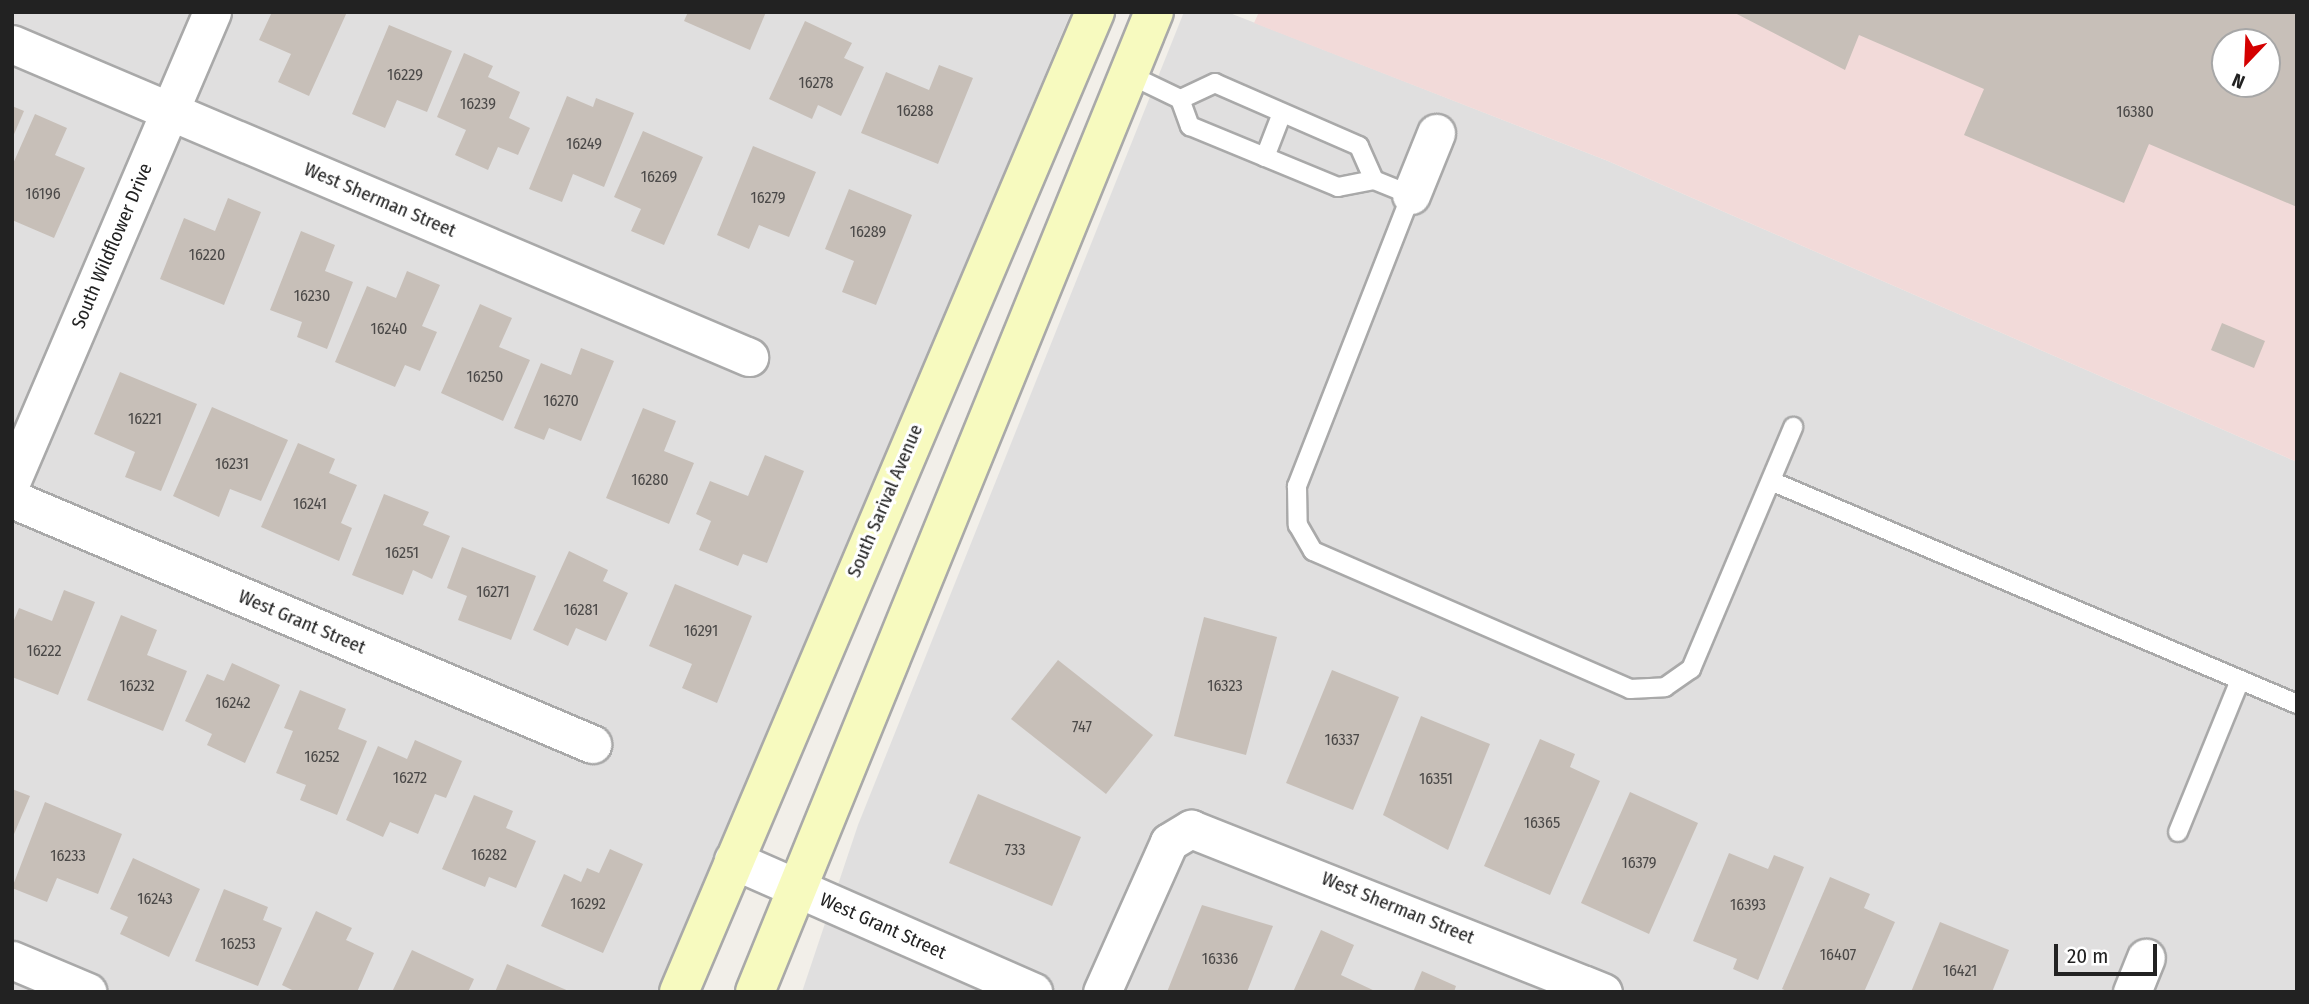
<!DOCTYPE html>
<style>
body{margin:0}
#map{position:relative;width:2309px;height:1004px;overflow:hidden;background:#f2efe9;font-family:"Fira Sans Condensed",sans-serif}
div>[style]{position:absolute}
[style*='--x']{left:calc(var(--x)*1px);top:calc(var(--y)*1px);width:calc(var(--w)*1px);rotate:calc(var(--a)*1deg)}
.residential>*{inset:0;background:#e0dfdf}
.commercial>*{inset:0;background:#f2dad9}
.building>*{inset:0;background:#c7bfb8}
.roads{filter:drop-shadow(2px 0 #a9a9a9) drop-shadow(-2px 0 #a9a9a9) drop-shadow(0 2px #a9a9a9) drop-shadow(0 -2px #a9a9a9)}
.service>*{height:18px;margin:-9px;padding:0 9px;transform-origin:9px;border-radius:9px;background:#fff}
.minor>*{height:37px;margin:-18.5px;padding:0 18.5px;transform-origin:18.5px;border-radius:18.5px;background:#fff}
.secondary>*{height:38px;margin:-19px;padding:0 19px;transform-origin:19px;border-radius:19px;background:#f7fabf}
span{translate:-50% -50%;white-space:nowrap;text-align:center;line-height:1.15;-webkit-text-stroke:6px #fff;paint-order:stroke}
.number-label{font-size:16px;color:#4b4948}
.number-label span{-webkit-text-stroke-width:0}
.street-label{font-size:19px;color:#222}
.frame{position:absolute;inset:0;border:14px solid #222;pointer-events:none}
.north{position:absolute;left:2211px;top:28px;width:70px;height:70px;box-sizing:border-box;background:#fff;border:2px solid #a7a7a7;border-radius:50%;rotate:203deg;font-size:19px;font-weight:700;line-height:28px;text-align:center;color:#222}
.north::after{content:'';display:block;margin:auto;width:24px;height:32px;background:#d40000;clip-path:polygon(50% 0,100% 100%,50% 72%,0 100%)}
.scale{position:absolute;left:2054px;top:944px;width:103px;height:32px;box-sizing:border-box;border:4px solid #222;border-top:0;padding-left:9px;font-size:21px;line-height:24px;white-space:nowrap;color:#222;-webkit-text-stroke:5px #fff;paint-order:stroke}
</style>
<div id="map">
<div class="residential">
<div style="clip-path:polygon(12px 12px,1071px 12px,662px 992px,12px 992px)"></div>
<div style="clip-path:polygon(1184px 12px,1227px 12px,1608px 161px,2297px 462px,2297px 992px,802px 992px,858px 825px)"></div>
</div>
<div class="commercial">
<div style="clip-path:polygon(evenodd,1259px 12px,2297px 12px,2297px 462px,1608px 161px,1254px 23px,1259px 12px,2225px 42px,2267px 42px,2267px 84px,2225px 84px,2225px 42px)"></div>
</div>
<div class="building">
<div style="clip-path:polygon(272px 12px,347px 12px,309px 96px,278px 82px,291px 54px,259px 40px)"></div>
<div style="clip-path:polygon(688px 12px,766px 12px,750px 50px,684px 21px)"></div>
<div style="clip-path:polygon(evenodd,1733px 12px,2297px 12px,2297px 207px,2149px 144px,2124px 203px,1964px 135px,1984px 89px,1859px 35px,1845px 70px,1733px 12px,2225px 42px,2267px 42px,2267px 84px,2225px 84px,2225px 42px)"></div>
<div style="clip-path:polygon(805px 21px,852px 43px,844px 58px,864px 67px,841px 116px,818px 105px,812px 119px,769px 99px)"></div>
<div style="clip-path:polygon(389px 25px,452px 51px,427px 112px,397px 100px,385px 128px,352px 114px)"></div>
<div style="clip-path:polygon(464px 53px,493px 66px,488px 77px,520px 92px,509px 118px,530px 128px,518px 155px,498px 147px,488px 170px,455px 155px,466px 130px,437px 117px)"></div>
<div style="clip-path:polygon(939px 65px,973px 78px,938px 164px,861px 133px,886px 72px,929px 90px)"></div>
<div style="clip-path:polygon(567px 96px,593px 107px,596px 98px,634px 113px,604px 187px,573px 174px,562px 202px,529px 189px)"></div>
<div style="clip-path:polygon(12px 106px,24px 111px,12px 139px)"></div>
<div style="clip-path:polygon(35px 114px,67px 128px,55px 155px,85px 168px,54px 238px,12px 220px,12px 166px)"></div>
<div style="clip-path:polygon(643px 131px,703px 157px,664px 245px,631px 231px,641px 209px,614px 197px)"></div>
<div style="clip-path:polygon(753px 146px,816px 172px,789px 237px,759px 225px,749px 249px,717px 235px)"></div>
<div style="clip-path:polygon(849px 189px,912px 215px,876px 305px,842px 292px,854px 261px,825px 249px)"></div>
<div style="clip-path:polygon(228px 198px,261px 212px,224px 305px,160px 279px,184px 218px,215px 231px)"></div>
<div style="clip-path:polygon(301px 231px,335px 245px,325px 271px,353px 282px,327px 349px,297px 337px,302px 322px,270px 310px)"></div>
<div style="clip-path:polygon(407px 271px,440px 285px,422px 326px,437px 332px,420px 371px,405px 365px,395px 387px,335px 362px,367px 286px,396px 298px)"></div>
<div style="clip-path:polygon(480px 304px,512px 318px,499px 347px,530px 360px,503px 421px,441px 393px)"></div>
<div style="clip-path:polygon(2222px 323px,2265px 341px,2254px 368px,2211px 350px)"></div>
<div style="clip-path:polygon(581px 348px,614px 361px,581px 441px,549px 428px,544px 440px,514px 428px,541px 363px,571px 375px)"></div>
<div style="clip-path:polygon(120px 372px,197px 404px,161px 491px,125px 477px,135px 452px,94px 434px)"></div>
<div style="clip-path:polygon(212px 407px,288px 440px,261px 501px,230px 489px,219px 517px,173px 496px)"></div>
<div style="clip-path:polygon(643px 408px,676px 421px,664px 451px,694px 463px,669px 524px,606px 498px)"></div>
<div style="clip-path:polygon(298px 443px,335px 459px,329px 473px,357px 485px,341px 523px,352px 528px,339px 561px,261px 527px)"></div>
<div style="clip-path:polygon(765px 455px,804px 471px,767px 563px,743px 554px,738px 566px,699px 550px,711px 521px,696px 514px,710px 481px,748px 496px)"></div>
<div style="clip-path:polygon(384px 494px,429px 512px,423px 525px,450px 536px,432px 579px,413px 570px,403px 595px,352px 575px)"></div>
<div style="clip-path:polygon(462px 547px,536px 576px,511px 640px,458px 620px,467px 596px,447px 588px)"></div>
<div style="clip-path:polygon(569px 551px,608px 570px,603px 581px,628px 593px,606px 641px,576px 628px,568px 646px,533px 630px)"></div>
<div style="clip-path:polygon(675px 584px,752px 616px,717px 703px,682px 688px,692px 664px,649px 646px)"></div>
<div style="clip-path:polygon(64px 590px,95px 602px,58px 695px,12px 677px,12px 625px,19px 608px,52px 621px)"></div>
<div style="clip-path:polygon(121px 615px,157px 630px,147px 655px,187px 671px,163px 731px,87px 700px)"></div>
<div style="clip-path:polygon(1204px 617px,1277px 637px,1246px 755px,1174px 736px)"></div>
<div style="clip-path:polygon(1058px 660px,1153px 735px,1106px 794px,1011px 719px)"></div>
<div style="clip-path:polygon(232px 663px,280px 685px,245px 763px,207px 745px,212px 734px,185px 721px,207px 674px,224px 681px)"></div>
<div style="clip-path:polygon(1332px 670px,1399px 697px,1353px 810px,1286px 783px)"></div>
<div style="clip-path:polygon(300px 690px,346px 709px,338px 729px,367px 741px,337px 815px,300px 800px,306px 785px,276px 773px,293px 731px,284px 728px)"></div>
<div style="clip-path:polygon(1421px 716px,1490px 744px,1448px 850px,1383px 815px)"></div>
<div style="clip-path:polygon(1540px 739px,1575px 754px,1570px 767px,1600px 781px,1550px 895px,1484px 866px)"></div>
<div style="clip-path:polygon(415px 740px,462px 761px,446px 798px,435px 794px,418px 834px,390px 822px,383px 837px,346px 820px,378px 746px,407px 759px)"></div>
<div style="clip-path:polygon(12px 789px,30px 796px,12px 839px)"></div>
<div style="clip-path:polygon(1630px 792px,1698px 823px,1649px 934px,1581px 903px)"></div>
<div style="clip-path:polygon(978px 794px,1081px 837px,1052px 906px,949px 863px)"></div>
<div style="clip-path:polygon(474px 795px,513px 811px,506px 828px,536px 841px,516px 888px,489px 877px,485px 887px,442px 869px)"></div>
<div style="clip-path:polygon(45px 802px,122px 834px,98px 894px,57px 878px,47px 902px,12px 888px)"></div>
<div style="clip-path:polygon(610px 849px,643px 864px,603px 953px,541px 926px,564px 874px,581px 882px,587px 868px,599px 873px)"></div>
<div style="clip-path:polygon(1729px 853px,1768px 869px,1774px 855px,1804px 867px,1758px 980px,1733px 969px,1737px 959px,1693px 941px)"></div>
<div style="clip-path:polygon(133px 858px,200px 889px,169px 957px,120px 934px,128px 917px,110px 909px)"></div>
<div style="clip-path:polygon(1830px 877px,1870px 894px,1864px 908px,1895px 922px,1864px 992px,1789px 992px,1782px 989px)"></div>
<div style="clip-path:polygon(224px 889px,268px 907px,263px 920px,282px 928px,258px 986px,195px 961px)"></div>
<div style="clip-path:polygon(1202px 905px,1273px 926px,1247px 992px,1167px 992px)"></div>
<div style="clip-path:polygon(316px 911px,352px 928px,346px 940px,374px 953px,357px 992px,296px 992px,282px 985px)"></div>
<div style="clip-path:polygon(1940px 922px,2009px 950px,1992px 992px,1911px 992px)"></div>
<div style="clip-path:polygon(1321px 930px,1354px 945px,1341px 975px,1377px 992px,1293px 992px)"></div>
<div style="clip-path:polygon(412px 950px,474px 979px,468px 992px,392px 992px)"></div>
<div style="clip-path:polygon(507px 964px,571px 992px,495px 992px)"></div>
<div style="clip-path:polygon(1422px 971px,1456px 986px,1454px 992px,1413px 992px)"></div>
</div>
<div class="roads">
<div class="service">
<div style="--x:1128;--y:74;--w:58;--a:25.7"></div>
<div style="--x:1180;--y:99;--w:29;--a:70"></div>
<div style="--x:1190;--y:126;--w:160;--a:22.4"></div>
<div style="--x:1338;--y:187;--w:37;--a:-11"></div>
<div style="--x:1374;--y:180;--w:37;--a:-114"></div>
<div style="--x:1359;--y:146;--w:157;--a:-156.4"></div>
<div style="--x:1215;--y:83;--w:38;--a:155"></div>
<div style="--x:1265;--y:157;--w:47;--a:-68.9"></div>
<div style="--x:1374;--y:180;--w:40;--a:22"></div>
<div style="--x:1411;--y:195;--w:313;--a:111.4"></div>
<div style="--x:1297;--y:486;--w:39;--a:89"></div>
<div style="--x:1298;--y:525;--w:30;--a:60"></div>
<div style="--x:1313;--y:551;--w:346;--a:23.5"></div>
<div style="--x:1630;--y:689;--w:35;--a:-3"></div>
<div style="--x:1665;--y:687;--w:32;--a:-35"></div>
<div style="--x:1691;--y:669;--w:263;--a:-67.1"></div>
<div style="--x:1771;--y:481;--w:571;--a:22.97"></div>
<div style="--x:2178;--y:832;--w:164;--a:-67.8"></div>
</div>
<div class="minor">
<div style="--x:12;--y:44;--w:801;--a:23.01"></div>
<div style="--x:1411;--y:195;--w:67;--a:-68"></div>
<div style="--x:12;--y:480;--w:509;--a:-66.86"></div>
<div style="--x:12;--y:499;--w:630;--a:22.9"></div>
<div style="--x:733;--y:860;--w:328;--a:23.7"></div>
<div style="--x:12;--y:960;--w:82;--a:22.8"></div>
<div style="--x:1102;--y:992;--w:164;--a:-65.9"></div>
<div style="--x:1169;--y:842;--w:26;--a:-31"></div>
<div style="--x:1191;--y:829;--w:443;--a:21.6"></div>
<div style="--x:2132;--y:992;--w:37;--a:-68"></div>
</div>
<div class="secondary">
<div style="--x:679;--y:992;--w:1065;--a:-67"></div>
<div style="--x:755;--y:992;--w:1058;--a:-67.85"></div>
</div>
</div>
<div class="number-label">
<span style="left:405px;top:75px">16229</span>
<span style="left:816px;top:83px">16278</span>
<span style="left:478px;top:104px">16239</span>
<span style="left:915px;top:111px">16288</span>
<span style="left:2135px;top:112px">16380</span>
<span style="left:584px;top:144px">16249</span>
<span style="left:659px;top:177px">16269</span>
<span style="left:43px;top:194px">16196</span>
<span style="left:768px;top:198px">16279</span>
<span style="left:868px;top:232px">16289</span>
<span style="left:207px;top:255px">16220</span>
<span style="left:312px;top:296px">16230</span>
<span style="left:389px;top:329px">16240</span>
<span style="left:485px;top:377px">16250</span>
<span style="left:561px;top:401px">16270</span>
<span style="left:145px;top:419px">16221</span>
<span style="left:232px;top:464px">16231</span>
<span style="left:650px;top:480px">16280</span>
<span style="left:310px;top:504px">16241</span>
<span style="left:402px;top:553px">16251</span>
<span style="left:493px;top:592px">16271</span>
<span style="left:581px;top:610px">16281</span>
<span style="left:701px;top:631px">16291</span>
<span style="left:44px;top:651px">16222</span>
<span style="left:137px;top:686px">16232</span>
<span style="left:1225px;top:686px">16323</span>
<span style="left:233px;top:703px">16242</span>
<span style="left:1082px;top:727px">747</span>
<span style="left:1342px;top:740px">16337</span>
<span style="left:322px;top:757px">16252</span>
<span style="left:410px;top:778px">16272</span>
<span style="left:1436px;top:779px">16351</span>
<span style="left:1542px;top:823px">16365</span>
<span style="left:1015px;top:850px">733</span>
<span style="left:489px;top:855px">16282</span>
<span style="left:68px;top:856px">16233</span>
<span style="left:1639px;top:863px">16379</span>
<span style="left:155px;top:899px">16243</span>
<span style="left:588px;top:904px">16292</span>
<span style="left:1748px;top:905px">16393</span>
<span style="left:238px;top:944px">16253</span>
<span style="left:1838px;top:955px">16407</span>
<span style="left:1220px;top:959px">16336</span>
<span style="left:1960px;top:971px">16421</span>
</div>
<div class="street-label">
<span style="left:380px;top:200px;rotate:23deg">West Sherman Street</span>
<span style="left:112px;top:246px;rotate:-67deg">South Wildflower Drive</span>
<span style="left:885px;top:501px;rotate:-67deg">South Sarival Avenue</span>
<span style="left:302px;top:622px;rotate:23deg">West Grant Street</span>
<span style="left:1398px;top:908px;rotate:22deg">West Sherman Street</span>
<span style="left:883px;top:926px;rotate:24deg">West Grant Street</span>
</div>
<div class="frame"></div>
<div class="north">N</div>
<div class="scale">20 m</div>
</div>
